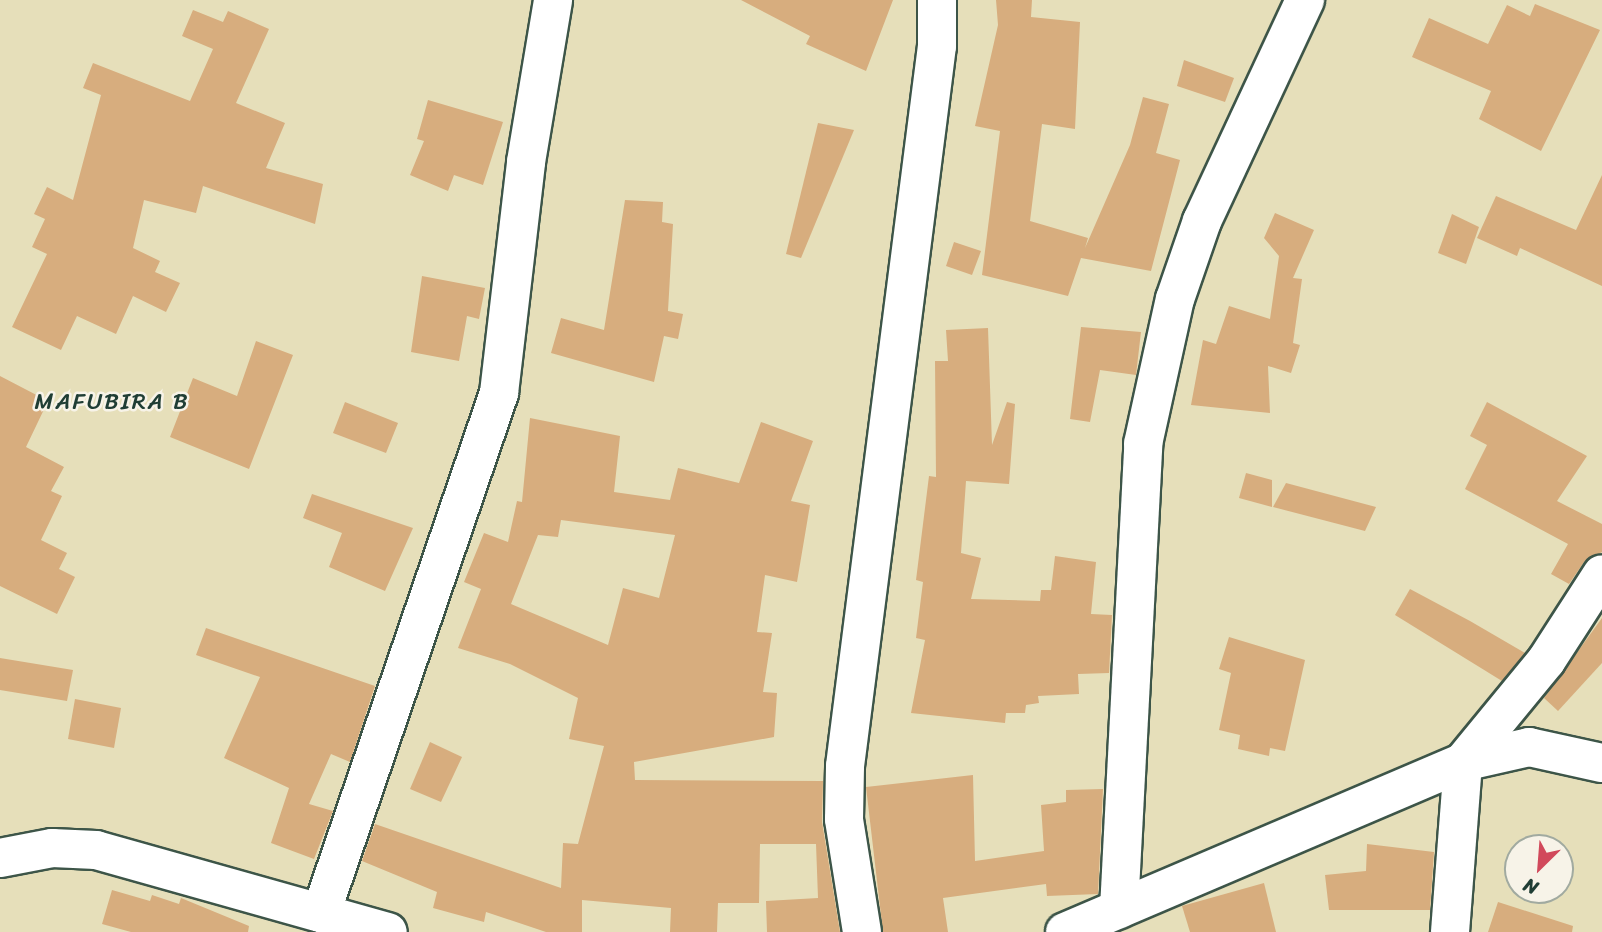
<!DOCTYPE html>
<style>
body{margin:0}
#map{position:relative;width:1602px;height:932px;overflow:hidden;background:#e6dfba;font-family:Sriracha,sans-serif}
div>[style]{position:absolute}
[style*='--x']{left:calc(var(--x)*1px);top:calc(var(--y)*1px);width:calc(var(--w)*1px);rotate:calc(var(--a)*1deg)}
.building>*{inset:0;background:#d7ad7e}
.roads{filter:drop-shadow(2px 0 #3d5548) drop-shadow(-2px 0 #3d5548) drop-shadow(0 2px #3d5548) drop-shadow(0 -2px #3d5548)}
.minor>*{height:38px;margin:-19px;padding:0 19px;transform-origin:19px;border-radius:19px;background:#fff}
span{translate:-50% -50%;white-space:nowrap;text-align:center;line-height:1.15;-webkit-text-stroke:5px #f7f3e8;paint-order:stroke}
.quarter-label{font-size:23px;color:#1f3d34;letter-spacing:2px}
.north{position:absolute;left:1504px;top:834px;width:70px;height:70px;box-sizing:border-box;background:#f7f3e8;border:2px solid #a1aaa0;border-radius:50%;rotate:205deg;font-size:19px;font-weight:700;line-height:28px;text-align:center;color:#1f3d34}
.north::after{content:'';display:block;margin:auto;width:24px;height:32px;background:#d1495b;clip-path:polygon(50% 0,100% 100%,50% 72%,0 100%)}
</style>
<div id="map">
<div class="building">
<div style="clip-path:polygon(741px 0,893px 0,866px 71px,806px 44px,810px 36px)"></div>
<div style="clip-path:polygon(996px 0,1032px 0,1031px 17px,1080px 22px,1075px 129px,1042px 124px,1030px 221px,1088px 238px,1085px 248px,1130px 145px,1143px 97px,1169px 104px,1156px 153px,1180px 160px,1151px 271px,1081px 258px,1068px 296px,982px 275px,1000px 131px,975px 126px,998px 25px)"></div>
<div style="clip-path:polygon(1535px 4px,1600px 30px,1541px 151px,1479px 119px,1491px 91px,1412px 57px,1429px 18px,1488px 44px,1507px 5px,1530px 16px)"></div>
<div style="clip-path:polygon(193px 10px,223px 22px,228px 11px,269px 29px,236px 103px,285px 123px,266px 168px,323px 184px,315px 224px,203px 186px,196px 213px,144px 200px,133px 248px,160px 261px,155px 272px,180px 283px,166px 312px,133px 296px,116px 334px,77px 316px,61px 350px,12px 327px,47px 254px,32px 247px,45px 219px,34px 214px,47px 187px,73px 200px,101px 95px,83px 88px,93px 63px,190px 101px,213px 49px,182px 36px)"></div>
<div style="clip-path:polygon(1184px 60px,1234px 78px,1225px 102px,1177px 86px)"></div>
<div style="clip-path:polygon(428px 100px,503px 122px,483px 185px,454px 175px,448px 191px,410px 175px,424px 141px,417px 139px)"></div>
<div style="clip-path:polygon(818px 123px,854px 130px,801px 258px,786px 254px)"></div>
<div style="clip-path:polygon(1602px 175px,1602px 286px,1520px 248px,1517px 256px,1477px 238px,1496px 196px,1576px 230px)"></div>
<div style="clip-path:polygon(625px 200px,663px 202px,662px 222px,673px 224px,668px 311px,683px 314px,678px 339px,664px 336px,654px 382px,551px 353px,561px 318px,604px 330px)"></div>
<div style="clip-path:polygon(1275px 213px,1314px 230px,1293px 278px,1302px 279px,1293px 343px,1300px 345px,1291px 373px,1268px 366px,1270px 413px,1191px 405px,1203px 340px,1216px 344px,1229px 306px,1270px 319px,1279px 256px,1264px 238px)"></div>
<div style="clip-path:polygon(1452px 214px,1479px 227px,1466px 264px,1438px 253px)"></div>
<div style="clip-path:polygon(954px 242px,981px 251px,972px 275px,946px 266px)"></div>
<div style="clip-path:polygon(422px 276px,485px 288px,479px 319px,467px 316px,459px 361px,411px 352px)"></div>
<div style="clip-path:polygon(1081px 327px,1141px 332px,1136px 375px,1100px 370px,1090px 422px,1070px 419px)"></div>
<div style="clip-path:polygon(988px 328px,992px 445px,1007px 402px,1015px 404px,1009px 484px,966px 481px,961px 553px,981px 558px,971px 599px,1040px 601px,1041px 590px,1051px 590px,1055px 556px,1096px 562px,1091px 614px,1112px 615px,1109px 673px,1078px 674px,1079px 694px,1038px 696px,1039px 703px,1026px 705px,1025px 713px,1006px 713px,1005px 723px,911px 713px,925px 640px,916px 638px,923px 582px,916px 580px,929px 476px,936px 477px,935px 361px,948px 361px,946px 330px)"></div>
<div style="clip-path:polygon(256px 341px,293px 355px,249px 469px,170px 437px,193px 378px,237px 396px)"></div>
<div style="clip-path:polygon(0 376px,48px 401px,26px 447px,64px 467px,51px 491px,62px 496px,41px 540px,67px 553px,59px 569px,75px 577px,57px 614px,0 586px)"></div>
<div style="clip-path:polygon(345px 402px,398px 423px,386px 453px,333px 433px)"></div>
<div style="clip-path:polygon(1487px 402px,1587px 456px,1557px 501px,1602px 524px,1602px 552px,1584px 562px,1569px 584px,1551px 574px,1568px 544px,1465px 489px,1487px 445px,1470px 436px)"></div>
<div style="clip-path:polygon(evenodd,530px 418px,620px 436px,614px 492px,670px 500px,678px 468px,739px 483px,761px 422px,813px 441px,791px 501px,810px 505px,797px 582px,765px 575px,757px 632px,772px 633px,763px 692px,777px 693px,774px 737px,634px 762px,635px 780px,823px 781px,822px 822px,840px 932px,767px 932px,766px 901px,818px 898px,816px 844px,760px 844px,759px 903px,718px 903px,717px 932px,670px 932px,671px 908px,582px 900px,582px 932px,546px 932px,486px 912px,484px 922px,433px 908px,437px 892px,362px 861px,375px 824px,561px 888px,563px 843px,578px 844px,604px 746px,569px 739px,578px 698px,510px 664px,458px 648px,481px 589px,464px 582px,484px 533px,508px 542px,517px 501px,522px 502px,530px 418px,561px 520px,675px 535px,659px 598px,623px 588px,608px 645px,511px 604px,538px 535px,558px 537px,561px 520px)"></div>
<div style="clip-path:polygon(1246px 473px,1272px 480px,1272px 507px,1239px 498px)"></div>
<div style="clip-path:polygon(1286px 483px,1376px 507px,1365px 531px,1273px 507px)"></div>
<div style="clip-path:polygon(312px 494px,413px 528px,385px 591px,329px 567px,342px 533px,303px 518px)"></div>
<div style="clip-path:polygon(1410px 589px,1470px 621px,1525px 653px,1502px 681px,1395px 615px)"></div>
<div style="clip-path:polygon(1602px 618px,1602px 663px,1558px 711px,1544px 698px)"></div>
<div style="clip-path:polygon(206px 628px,375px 686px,350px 762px,331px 754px,309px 804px,333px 811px,314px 859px,271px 843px,289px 788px,224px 758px,260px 677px,196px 655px)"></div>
<div style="clip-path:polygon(1229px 637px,1305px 660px,1285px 751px,1270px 748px,1269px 756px,1238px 749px,1240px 735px,1219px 730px,1231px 673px,1219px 669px)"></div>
<div style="clip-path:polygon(0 658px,73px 670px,67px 701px,0 690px)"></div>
<div style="clip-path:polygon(75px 699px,121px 708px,114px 748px,68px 739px)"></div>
<div style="clip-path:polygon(430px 742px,462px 757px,441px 802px,410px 789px)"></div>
<div style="clip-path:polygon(973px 775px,975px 861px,1044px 851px,1041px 805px,1066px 802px,1066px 790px,1103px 789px,1098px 894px,1047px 896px,1046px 884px,943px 898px,948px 932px,883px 932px,866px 787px)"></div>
<div style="clip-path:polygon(1367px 844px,1434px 852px,1430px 910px,1329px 910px,1325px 875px,1366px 871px)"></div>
<div style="clip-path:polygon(1264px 883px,1276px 932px,1190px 932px,1182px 906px)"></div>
<div style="clip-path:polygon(112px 890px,150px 901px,152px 895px,179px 904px,181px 898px,249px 926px,248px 932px,131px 932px,102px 924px)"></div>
<div style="clip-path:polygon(1498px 902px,1573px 926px,1572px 932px,1488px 932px)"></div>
</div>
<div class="roads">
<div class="minor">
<div style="--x:0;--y:858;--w:53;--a:-10.9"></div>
<div style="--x:52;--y:848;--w:44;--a:2.6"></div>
<div style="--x:96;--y:850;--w:303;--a:15.7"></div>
<div style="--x:1119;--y:909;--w:466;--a:-87"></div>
<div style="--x:1143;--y:444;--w:148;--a:-77.6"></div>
<div style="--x:1175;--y:299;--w:83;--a:-70.9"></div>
<div style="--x:1202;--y:221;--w:244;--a:-65"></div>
<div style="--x:321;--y:913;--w:550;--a:-71.1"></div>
<div style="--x:499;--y:393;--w:233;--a:-83.3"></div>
<div style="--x:526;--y:162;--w:164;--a:-80.5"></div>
<div style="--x:862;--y:932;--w:114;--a:-99.1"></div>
<div style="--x:844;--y:819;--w:53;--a:-88.9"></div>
<div style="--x:845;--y:766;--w:726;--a:-82.72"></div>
<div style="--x:937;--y:46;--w:46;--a:-90"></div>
<div style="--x:1065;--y:932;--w:433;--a:-23.1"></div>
<div style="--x:1463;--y:762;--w:68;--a:-12.8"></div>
<div style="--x:1529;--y:747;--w:75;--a:12.4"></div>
<div style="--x:1450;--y:932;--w:170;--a:-85.6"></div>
<div style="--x:1463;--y:762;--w:131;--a:-50.6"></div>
<div style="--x:1546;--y:661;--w:103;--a:-57.2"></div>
</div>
</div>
<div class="quarter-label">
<span style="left:112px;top:402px">MAFUBIRA B</span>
</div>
<div class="north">N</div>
</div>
